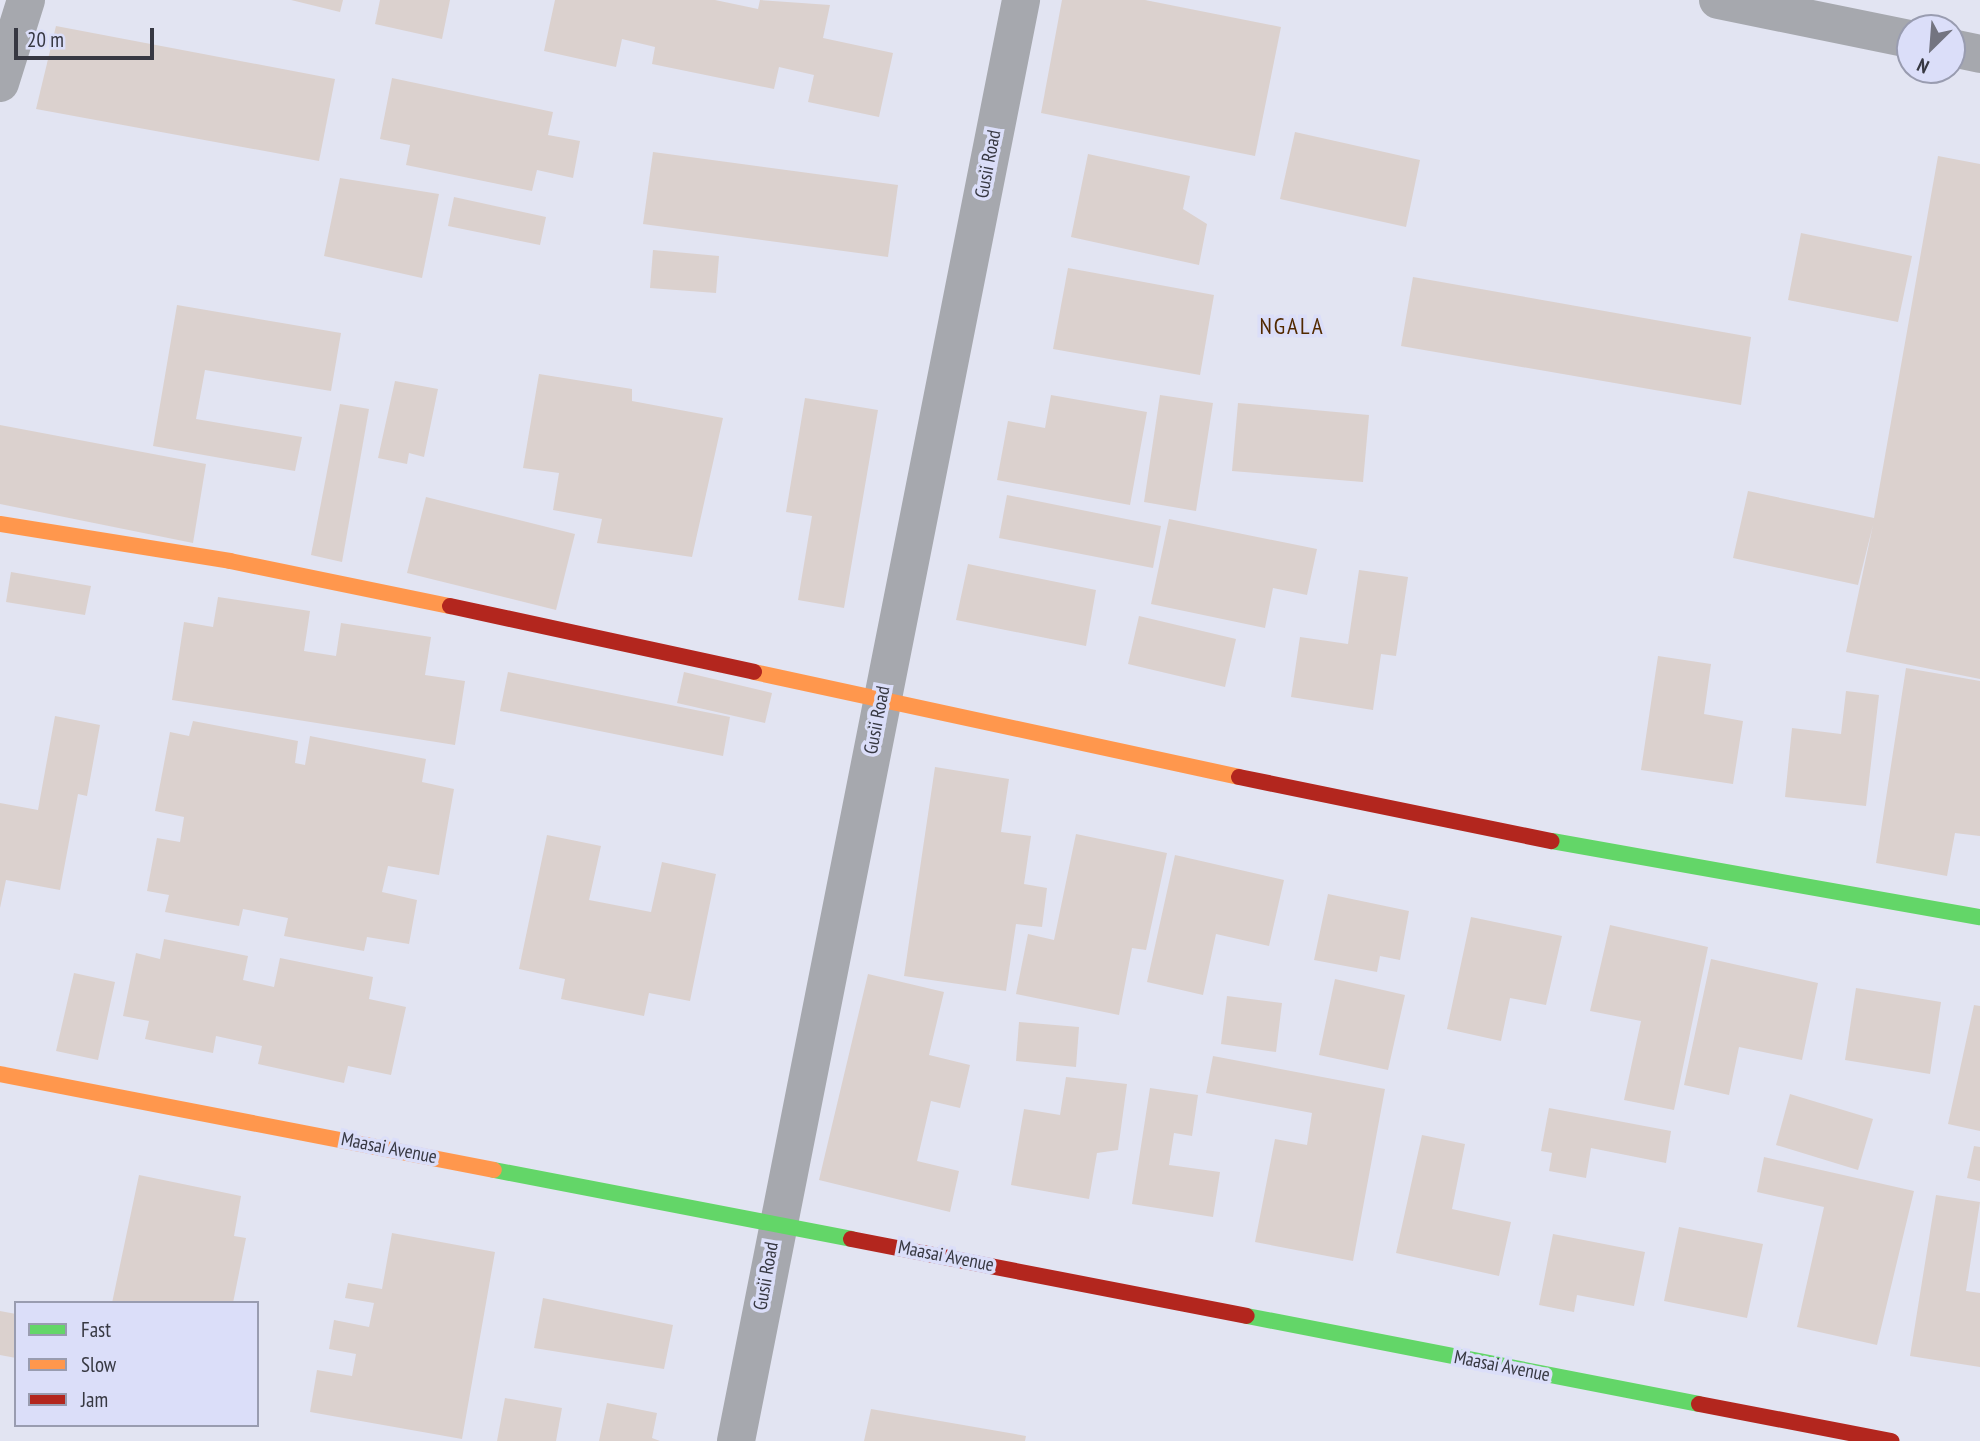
<!DOCTYPE html>
<style>
body{margin:0}
#map{position:relative;width:1980px;height:1441px;overflow:hidden;background:#e2e4f2;font-family:"PT Sans Narrow",sans-serif}
div>[style]{position:absolute}
[style*='--x']{left:calc(var(--x)*1px);top:calc(var(--y)*1px);width:calc(var(--w)*1px);rotate:calc(var(--a)*1deg)}
.building>*{inset:0;background:#dbd1ce}
.street>*{height:38px;margin:-19px;padding:0 19px;transform-origin:19px;border-radius:19px;background:#a6a8ae}
.fast>*{height:16px;margin:-8px;padding:0 8px;transform-origin:8px;border-radius:8px;background:#63d668}
.slow>*{height:16px;margin:-8px;padding:0 8px;transform-origin:8px;border-radius:8px;background:#ff974d}
.jam>*{height:16px;margin:-8px;padding:0 8px;transform-origin:8px;border-radius:8px;background:#b3261e}
span{translate:-50% -50%;white-space:nowrap;text-align:center;line-height:1.15;-webkit-text-stroke:7px #dbdef9;paint-order:stroke}
.street-label{font-size:19px;color:#373842}
.quarter-label{font-size:23px;color:#522900;letter-spacing:2px}
.legend{position:absolute;left:14px;top:1301px;width:245px;height:126px;box-sizing:border-box;background:#dbdef9;border:2px solid #999cb0;margin:0;padding:9px 12px;list-style:none;font-size:21px;color:#373842}
.legend li{display:flex;align-items:center;gap:14px;height:35px}
.legend b{width:35px;border:2px solid #999cb0}
.north{position:absolute;left:1896px;top:14px;width:70px;height:70px;box-sizing:border-box;background:#dbdef9;border:2px solid #999cb0;border-radius:50%;rotate:205deg;font-size:19px;font-weight:700;line-height:28px;text-align:center;color:#373842}
.north::after{content:'';display:block;margin:auto;width:24px;height:32px;background:#737480;clip-path:polygon(50% 0,100% 100%,50% 72%,0 100%)}
.scale{position:absolute;left:14px;top:28px;width:140px;height:32px;box-sizing:border-box;border:4px solid #373842;border-top:0;padding-left:9px;font-size:21px;line-height:24px;white-space:nowrap;color:#373842;-webkit-text-stroke:5px #dbdef9;paint-order:stroke}
</style>
<div id="map">
<div class="building">
<div style="clip-path:polygon(291px 0,343px 0,340px 12px)"></div>
<div style="clip-path:polygon(380px 0,450px 0,442px 39px,375px 24px)"></div>
<div style="clip-path:polygon(555px 0,715px 0,758px 9px,760px 0,830px 5px,823px 38px,893px 53px,879px 117px,808px 102px,814px 75px,779px 67px,774px 89px,652px 64px,655px 47px,622px 39px,616px 67px,544px 51px)"></div>
<div style="clip-path:polygon(1062px 0,1145px 0,1281px 27px,1255px 156px,1041px 113px)"></div>
<div style="clip-path:polygon(56px 26px,335px 79px,319px 161px,36px 109px)"></div>
<div style="clip-path:polygon(392px 78px,553px 112px,548px 135px,580px 141px,573px 178px,537px 170px,532px 191px,406px 165px,410px 145px,380px 139px)"></div>
<div style="clip-path:polygon(1295px 132px,1420px 160px,1406px 227px,1280px 199px)"></div>
<div style="clip-path:polygon(653px 152px,898px 185px,888px 257px,643px 224px)"></div>
<div style="clip-path:polygon(1088px 154px,1190px 176px,1183px 209px,1207px 224px,1199px 265px,1071px 237px)"></div>
<div style="clip-path:polygon(1938px 156px,1980px 164px,1980px 679px,1846px 652px,1873px 525px,1858px 585px,1733px 558px,1748px 491px,1874px 518px)"></div>
<div style="clip-path:polygon(340px 178px,439px 194px,422px 278px,324px 256px)"></div>
<div style="clip-path:polygon(454px 197px,546px 217px,540px 245px,448px 226px)"></div>
<div style="clip-path:polygon(1801px 233px,1912px 256px,1898px 322px,1788px 300px)"></div>
<div style="clip-path:polygon(653px 250px,719px 256px,716px 293px,650px 288px)"></div>
<div style="clip-path:polygon(1068px 268px,1214px 295px,1200px 375px,1053px 349px)"></div>
<div style="clip-path:polygon(1413px 277px,1751px 337px,1741px 405px,1401px 346px)"></div>
<div style="clip-path:polygon(177px 305px,341px 333px,331px 391px,205px 370px,196px 419px,302px 437px,295px 471px,153px 446px)"></div>
<div style="clip-path:polygon(539px 374px,632px 389px,632px 401px,723px 418px,692px 557px,597px 543px,602px 519px,553px 510px,559px 473px,523px 468px)"></div>
<div style="clip-path:polygon(395px 381px,438px 389px,424px 457px,409px 453px,407px 464px,378px 458px)"></div>
<div style="clip-path:polygon(1051px 395px,1147px 412px,1130px 505px,997px 480px,1008px 421px,1045px 428px)"></div>
<div style="clip-path:polygon(1160px 395px,1213px 403px,1196px 511px,1144px 502px)"></div>
<div style="clip-path:polygon(805px 398px,878px 410px,844px 608px,798px 600px,812px 516px,786px 512px)"></div>
<div style="clip-path:polygon(1238px 403px,1369px 415px,1363px 482px,1232px 471px)"></div>
<div style="clip-path:polygon(340px 404px,369px 409px,342px 562px,311px 555px)"></div>
<div style="clip-path:polygon(0 425px,206px 464px,193px 543px,0 504px)"></div>
<div style="clip-path:polygon(1007px 495px,1161px 526px,1153px 568px,999px 538px)"></div>
<div style="clip-path:polygon(426px 497px,575px 534px,556px 610px,407px 573px)"></div>
<div style="clip-path:polygon(1169px 519px,1317px 549px,1307px 595px,1273px 588px,1265px 628px,1151px 604px)"></div>
<div style="clip-path:polygon(968px 564px,1096px 590px,1086px 646px,956px 620px)"></div>
<div style="clip-path:polygon(1359px 570px,1408px 577px,1396px 656px,1381px 654px,1373px 710px,1291px 697px,1300px 637px,1348px 644px)"></div>
<div style="clip-path:polygon(11px 572px,91px 586px,85px 615px,6px 602px)"></div>
<div style="clip-path:polygon(218px 597px,310px 611px,304px 651px,336px 656px,341px 623px,431px 637px,425px 675px,465px 681px,455px 745px,172px 700px,184px 622px,213px 627px)"></div>
<div style="clip-path:polygon(1139px 616px,1236px 639px,1225px 687px,1128px 664px)"></div>
<div style="clip-path:polygon(1658px 656px,1711px 664px,1704px 714px,1743px 721px,1733px 784px,1641px 770px)"></div>
<div style="clip-path:polygon(1906px 668px,1980px 681px,1980px 836px,1955px 833px,1947px 876px,1876px 863px)"></div>
<div style="clip-path:polygon(508px 672px,730px 717px,723px 756px,500px 711px)"></div>
<div style="clip-path:polygon(684px 672px,772px 693px,765px 723px,677px 703px)"></div>
<div style="clip-path:polygon(1846px 691px,1879px 695px,1866px 806px,1785px 797px,1792px 728px,1841px 734px)"></div>
<div style="clip-path:polygon(55px 716px,100px 725px,87px 796px,78px 794px,60px 890px,6px 880px,0 908px,0 803px,38px 810px)"></div>
<div style="clip-path:polygon(193px 721px,298px 741px,295px 763px,305px 765px,310px 736px,426px 759px,422px 782px,454px 789px,439px 875px,388px 866px,382px 892px,417px 900px,409px 944px,367px 937px,364px 951px,284px 936px,288px 918px,243px 909px,239px 926px,165px 912px,169px 895px,147px 891px,157px 838px,180px 842px,184px 817px,155px 811px,170px 732px,189px 736px)"></div>
<div style="clip-path:polygon(935px 767px,1009px 779px,1001px 832px,1031px 836px,1024px 884px,1047px 888px,1042px 927px,1016px 924px,1006px 991px,904px 976px)"></div>
<div style="clip-path:polygon(1076px 834px,1167px 853px,1146px 950px,1132px 948px,1119px 1015px,1016px 994px,1028px 934px,1054px 940px)"></div>
<div style="clip-path:polygon(547px 835px,601px 846px,589px 900px,651px 912px,662px 862px,716px 874px,690px 1001px,649px 993px,644px 1016px,561px 999px,565px 979px,519px 969px)"></div>
<div style="clip-path:polygon(1175px 855px,1284px 880px,1269px 946px,1216px 934px,1203px 995px,1147px 982px)"></div>
<div style="clip-path:polygon(1328px 894px,1409px 911px,1400px 960px,1380px 956px,1377px 972px,1314px 960px)"></div>
<div style="clip-path:polygon(1471px 917px,1562px 936px,1546px 1005px,1510px 998px,1501px 1041px,1447px 1029px)"></div>
<div style="clip-path:polygon(1610px 925px,1708px 947px,1674px 1110px,1624px 1100px,1641px 1021px,1590px 1011px)"></div>
<div style="clip-path:polygon(164px 939px,248px 956px,243px 980px,274px 987px,280px 958px,373px 977px,369px 999px,406px 1007px,391px 1075px,348px 1066px,344px 1083px,258px 1064px,262px 1046px,216px 1036px,213px 1053px,145px 1039px,149px 1021px,123px 1016px,136px 953px,160px 959px)"></div>
<div style="clip-path:polygon(1711px 959px,1818px 983px,1802px 1060px,1739px 1047px,1729px 1095px,1684px 1085px)"></div>
<div style="clip-path:polygon(74px 973px,115px 982px,98px 1060px,56px 1051px)"></div>
<div style="clip-path:polygon(868px 974px,944px 992px,929px 1055px,970px 1065px,960px 1108px,931px 1101px,917px 1161px,959px 1171px,950px 1212px,819px 1180px)"></div>
<div style="clip-path:polygon(1335px 979px,1405px 995px,1388px 1070px,1319px 1055px)"></div>
<div style="clip-path:polygon(1856px 988px,1941px 1002px,1930px 1074px,1845px 1060px)"></div>
<div style="clip-path:polygon(1227px 996px,1282px 1003px,1276px 1052px,1221px 1044px)"></div>
<div style="clip-path:polygon(1974px 1005px,1980px 1006px,1980px 1131px,1948px 1124px)"></div>
<div style="clip-path:polygon(1019px 1022px,1079px 1027px,1076px 1067px,1016px 1061px)"></div>
<div style="clip-path:polygon(1213px 1056px,1385px 1089px,1353px 1261px,1255px 1242px,1275px 1139px,1307px 1145px,1312px 1113px,1206px 1093px)"></div>
<div style="clip-path:polygon(1066px 1077px,1127px 1084px,1118px 1150px,1097px 1153px,1089px 1199px,1011px 1185px,1024px 1109px,1060px 1115px)"></div>
<div style="clip-path:polygon(1150px 1088px,1198px 1095px,1192px 1136px,1174px 1133px,1169px 1165px,1220px 1172px,1213px 1217px,1132px 1204px)"></div>
<div style="clip-path:polygon(1790px 1094px,1873px 1119px,1858px 1170px,1776px 1145px)"></div>
<div style="clip-path:polygon(1549px 1108px,1671px 1131px,1666px 1163px,1591px 1148px,1586px 1178px,1549px 1171px,1552px 1153px,1541px 1151px)"></div>
<div style="clip-path:polygon(1422px 1135px,1465px 1144px,1452px 1209px,1511px 1222px,1499px 1276px,1396px 1253px)"></div>
<div style="clip-path:polygon(1974px 1146px,1980px 1147px,1980px 1181px,1967px 1178px)"></div>
<div style="clip-path:polygon(1764px 1157px,1914px 1191px,1877px 1345px,1797px 1327px,1824px 1207px,1757px 1192px)"></div>
<div style="clip-path:polygon(139px 1175px,241px 1196px,234px 1236px,246px 1238px,233px 1303px,112px 1303px)"></div>
<div style="clip-path:polygon(1936px 1195px,1980px 1202px,1966px 1291px,1980px 1293px,1980px 1367px,1910px 1356px)"></div>
<div style="clip-path:polygon(1679px 1227px,1763px 1244px,1747px 1318px,1664px 1301px)"></div>
<div style="clip-path:polygon(392px 1233px,495px 1252px,462px 1439px,310px 1412px,317px 1370px,352px 1376px,356px 1354px,329px 1349px,334px 1320px,369px 1327px,374px 1303px,345px 1298px,348px 1283px,382px 1289px)"></div>
<div style="clip-path:polygon(1553px 1234px,1645px 1252px,1634px 1306px,1577px 1295px,1574px 1312px,1539px 1305px)"></div>
<div style="clip-path:polygon(543px 1298px,673px 1325px,664px 1369px,534px 1348px)"></div>
<div style="clip-path:polygon(0 1311px,16px 1314px,16px 1358px,0 1355px)"></div>
<div style="clip-path:polygon(505px 1398px,562px 1408px,556px 1441px,497px 1441px)"></div>
<div style="clip-path:polygon(607px 1403px,657px 1413px,652px 1438px,660px 1441px,599px 1441px)"></div>
<div style="clip-path:polygon(871px 1409px,1026px 1436px,1025px 1441px,864px 1441px)"></div>
</div>
<div class="street">
<div style="--x:1718;--y:0;--w:196;--a:11.5"></div>
<div style="--x:1952;--y:48;--w:29;--a:12"></div>
<div style="--x:0;--y:83;--w:87;--a:-72.6"></div>
<div style="--x:736;--y:1441;--w:1469;--a:-78.81"></div>
</div>
<div class="fast">
<div style="--x:1552;--y:841;--w:435;--a:10.1"></div>
<div style="--x:494;--y:1170;--w:364;--a:10.9"></div>
<div style="--x:1247;--y:1316;--w:460;--a:11"></div>
</div>
<div class="slow">
<div style="--x:0;--y:524;--w:233;--a:9.1"></div>
<div style="--x:230;--y:561;--w:225;--a:11.6"></div>
<div style="--x:754;--y:672;--w:496;--a:12.2"></div>
<div style="--x:0;--y:1074;--w:503;--a:11"></div>
</div>
<div class="jam">
<div style="--x:450;--y:606;--w:311;--a:12.2"></div>
<div style="--x:1239;--y:777;--w:319;--a:11.6"></div>
<div style="--x:851;--y:1239;--w:403;--a:11"></div>
<div style="--x:1699;--y:1404;--w:196;--a:10.9"></div>
</div>
<div class="street-label">
<span style="left:988px;top:164px;rotate:-79deg">Gusii Road</span>
<span style="left:877px;top:720px;rotate:-79deg">Gusii Road</span>
<span style="left:389px;top:1148px;rotate:11deg">Maasai Avenue</span>
<span style="left:946px;top:1256px;rotate:11deg">Maasai Avenue</span>
<span style="left:766px;top:1276px;rotate:-80deg">Gusii Road</span>
<span style="left:1502px;top:1366px;rotate:11deg">Maasai Avenue</span>
</div>
<div class="quarter-label">
<span style="left:1292px;top:326px">NGALA</span>
</div>
<ul class="legend">
<li><b style="height:9px;background:#63d668"></b>Fast</li>
<li><b style="height:9px;background:#ff974d"></b>Slow</li>
<li><b style="height:9px;background:#b3261e"></b>Jam</li>
</ul>
<div class="north">N</div>
<div class="scale">20 m</div>
</div>
